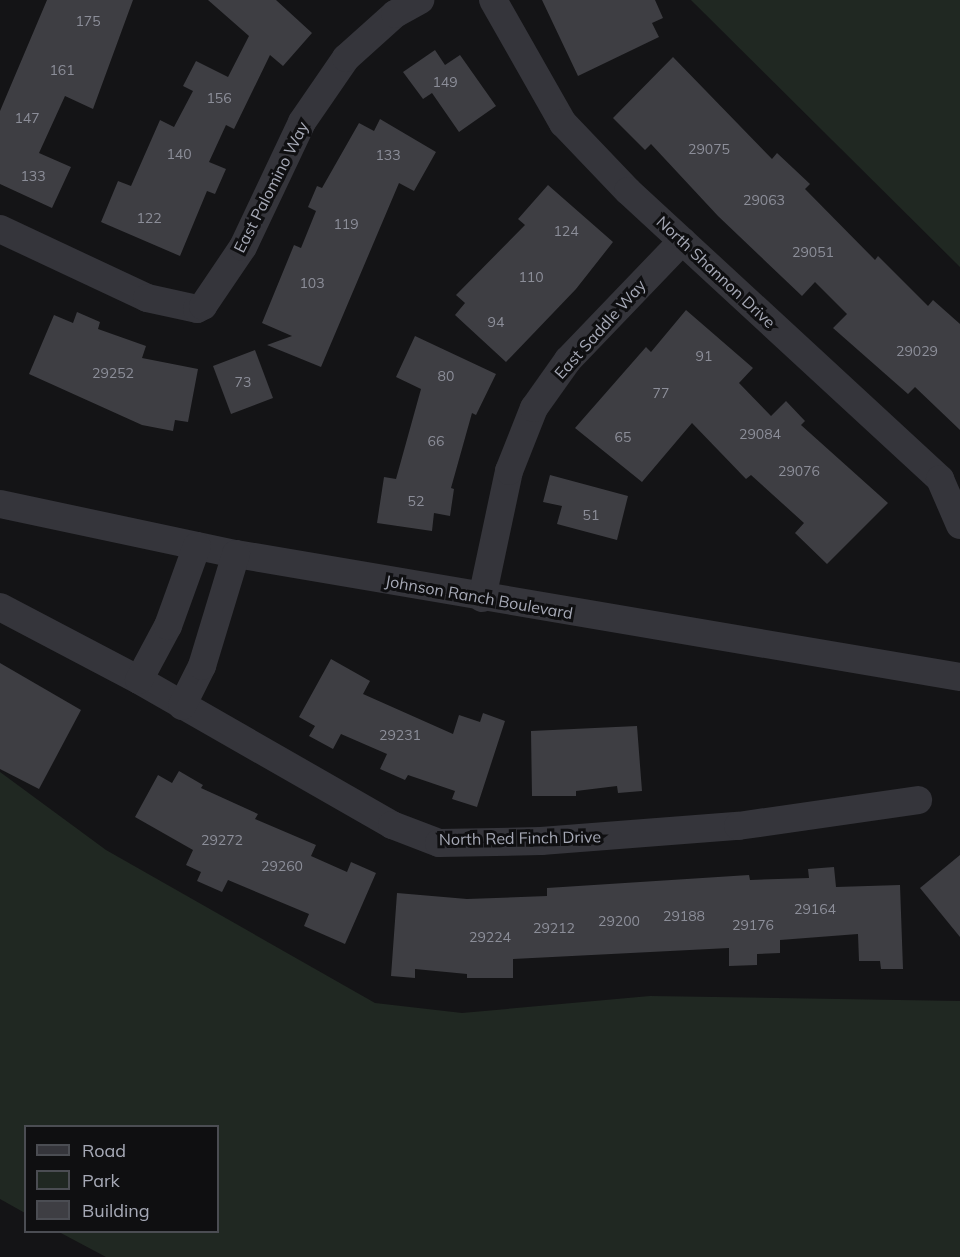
<!DOCTYPE html>
<style>
body{margin:0}
#map{position:relative;width:960px;height:1257px;overflow:hidden;background:#141416;font-family:Mulish,sans-serif}
div>[style]{position:absolute}
[style*='--x']{left:calc(var(--x)*1px);top:calc(var(--y)*1px);width:calc(var(--w)*1px);rotate:calc(var(--a)*1deg)}
.green>*{inset:0;background:#202822}
.building>*{inset:0;background:#3e3e43}
.minor>*{height:28px;margin:-14px;padding:0 14px;transform-origin:14px;border-radius:14px;background:#35353b}
span{translate:-50% -50%;white-space:nowrap;text-align:center;line-height:1.15;-webkit-text-stroke:6px #0f0f11;paint-order:stroke}
.number-label{font-size:14px;color:#8c8e99}
.number-label span{-webkit-text-stroke-width:0}
.street-label{font-size:16px;color:#a6a9b6}
.legend{position:absolute;left:24px;top:1125px;width:195px;height:108px;box-sizing:border-box;background:#0f0f11;border:2px solid #4b4d53;margin:0;padding:8px 10px;list-style:none;font-size:18px;color:#a6a9b6}
.legend li{display:flex;align-items:center;gap:12px;height:30px}
.legend b{width:30px;border:2px solid #4b4d53}
</style>
<div id="map">
<div class="green">
<div style="clip-path:polygon(691px 0,960px 0,960px 267px)"></div>
<div style="clip-path:polygon(0 772px,106px 850px,375px 1003px,462px 1013px,650px 996px,960px 1001px,960px 1257px,106px 1257px,59px 1232px,218px 1232px,218px 1126px,26px 1126px,25px 1213px,0 1199px)"></div>
</div>
<div class="building">
<div style="clip-path:polygon(47px 0,133px 0,93px 109px,65px 96px,39px 153px,71px 167px,52px 208px,0 184px,0 111px)"></div>
<div style="clip-path:polygon(208px 0,276px 0,312px 33px,283px 66px,270px 55px,234px 129px,226px 125px,209px 162px,226px 169px,215px 194px,207px 191px,180px 256px,101px 222px,118px 181px,131px 186px,160px 120px,174px 127px,193px 91px,183px 86px,196px 61px,228px 77px,249px 36px)"></div>
<div style="clip-path:polygon(542px 0,655px 0,663px 18px,652px 23px,659px 37px,578px 76px)"></div>
<div style="clip-path:polygon(435px 50px,445px 65px,460px 55px,496px 106px,459px 132px,432px 93px,423px 99px,403px 72px)"></div>
<div style="clip-path:polygon(673px 57px,772px 159px,777px 153px,810px 184px,805px 189px,875px 260px,878px 256px,928px 306px,933px 300px,960px 324px,960px 430px,915px 387px,908px 394px,833px 328px,847px 314px,815px 282px,802px 296px,718px 216px,651px 144px,645px 150px,613px 118px)"></div>
<div style="clip-path:polygon(380px 119px,436px 152px,414px 191px,399px 183px,321px 367px,267px 345px,292px 336px,262px 323px,294px 245px,301px 248px,316px 211px,308px 207px,317px 186px,322px 188px,359px 123px,374px 131px)"></div>
<div style="clip-path:polygon(548px 185px,613px 242px,576px 289px,506px 362px,455px 315px,465px 303px,456px 295px,525px 225px,518px 219px)"></div>
<div style="clip-path:polygon(686px 310px,753px 368px,739px 383px,771px 416px,786px 401px,805px 421px,801px 425px,888px 503px,827px 564px,795px 533px,804px 523px,751px 475px,746px 479px,692px 423px,642px 482px,575px 428px,646px 347px,651px 352px)"></div>
<div style="clip-path:polygon(77px 312px,100px 322px,98px 329px,146px 346px,142px 358px,198px 369px,188px 422px,175px 420px,173px 431px,142px 425px,29px 374px,54px 315px,73px 323px)"></div>
<div style="clip-path:polygon(415px 336px,496px 374px,476px 415px,472px 413px,451px 488px,454px 489px,450px 516px,434px 513px,432px 531px,377px 523px,384px 477px,396px 479px,421px 389px,396px 377px)"></div>
<div style="clip-path:polygon(255px 350px,273px 398px,231px 414px,213px 366px)"></div>
<div style="clip-path:polygon(550px 475px,628px 496px,617px 540px,557px 524px,562px 506px,543px 502px)"></div>
<div style="clip-path:polygon(331px 659px,370px 681px,363px 694px,453px 734px,459px 715px,480px 722px,483px 713px,505px 721px,477px 807px,452px 799px,455px 791px,408px 775px,405px 780px,380px 769px,387px 754px,341px 734px,333px 749px,309px 736px,315px 726px,299px 717px)"></div>
<div style="clip-path:polygon(0 663px,81px 710px,39px 789px,0 769px)"></div>
<div style="clip-path:polygon(637px 726px,642px 791px,618px 793px,617px 786px,576px 791px,576px 796px,532px 796px,531px 731px)"></div>
<div style="clip-path:polygon(179px 771px,203px 785px,201px 788px,258px 814px,255px 819px,316px 845px,311px 856px,347px 872px,351px 862px,376px 873px,345px 944px,304px 926px,309px 914px,228px 880px,222px 892px,197px 881px,201px 872px,186px 865px,193px 850px,135px 817px,158px 775px,172px 783px)"></div>
<div style="clip-path:polygon(960px 855px,960px 937px,920px 888px)"></div>
<div style="clip-path:polygon(834px 867px,836px 887px,900px 885px,903px 969px,881px 969px,880px 961px,859px 961px,858px 934px,780px 940px,780px 953px,757px 954px,757px 965px,729px 966px,729px 948px,513px 959px,513px 978px,467px 978px,467px 974px,415px 969px,415px 978px,391px 976px,397px 893px,467px 899px,547px 896px,547px 888px,749px 875px,750px 880px,809px 878px,808px 869px)"></div>
</div>
<div class="minor">
<div style="--x:493;--y:0;--w:142;--a:60.4"></div>
<div style="--x:563;--y:123;--w:94;--a:46.3"></div>
<div style="--x:628;--y:191;--w:425;--a:42.7"></div>
<div style="--x:940;--y:479;--w:50;--a:66.5"></div>
<div style="--x:0;--y:229;--w:162;--a:25.1"></div>
<div style="--x:147;--y:298;--w:51;--a:12.4"></div>
<div style="--x:197;--y:309;--w:7;--a:-27"></div>
<div style="--x:203;--y:306;--w:71;--a:-55.9"></div>
<div style="--x:243;--y:247;--w:138;--a:-64.7"></div>
<div style="--x:302;--y:122;--w:78;--a:-55.5"></div>
<div style="--x:346;--y:58;--w:66;--a:-41.9"></div>
<div style="--x:395;--y:14;--w:29;--a:-29"></div>
<div style="--x:0;--y:504;--w:241;--a:12"></div>
<div style="--x:236;--y:554;--w:734;--a:9.64"></div>
<div style="--x:482;--y:598;--w:130;--a:-78"></div>
<div style="--x:509;--y:471;--w:68;--a:-68.4"></div>
<div style="--x:534;--y:408;--w:59;--a:-54.7"></div>
<div style="--x:568;--y:360;--w:165;--a:-46.2"></div>
<div style="--x:0;--y:607;--w:157;--a:27.7"></div>
<div style="--x:139;--y:680;--w:292;--a:29.8"></div>
<div style="--x:392;--y:825;--w:50;--a:21"></div>
<div style="--x:439;--y:843;--w:102;--a:-1.1"></div>
<div style="--x:541;--y:841;--w:198;--a:-4.4"></div>
<div style="--x:738;--y:826;--w:182;--a:-8.2"></div>
<div style="--x:139;--y:680;--w:61;--a:-61.8"></div>
<div style="--x:168;--y:626;--w:85;--a:-70.1"></div>
<div style="--x:182;--y:706;--w:45;--a:-63.4"></div>
<div style="--x:202;--y:666;--w:117;--a:-73.1"></div>
</div>
<div class="number-label">
<span style="left:88px;top:21px">175</span>
<span style="left:62px;top:70px">161</span>
<span style="left:445px;top:82px">149</span>
<span style="left:219px;top:98px">156</span>
<span style="left:27px;top:118px">147</span>
<span style="left:709px;top:149px">29075</span>
<span style="left:179px;top:154px">140</span>
<span style="left:388px;top:155px">133</span>
<span style="left:33px;top:176px">133</span>
<span style="left:764px;top:200px">29063</span>
<span style="left:149px;top:218px">122</span>
<span style="left:346px;top:224px">119</span>
<span style="left:566px;top:231px">124</span>
<span style="left:813px;top:252px">29051</span>
<span style="left:531px;top:277px">110</span>
<span style="left:312px;top:283px">103</span>
<span style="left:496px;top:322px">94</span>
<span style="left:917px;top:351px">29029</span>
<span style="left:704px;top:356px">91</span>
<span style="left:113px;top:373px">29252</span>
<span style="left:446px;top:376px">80</span>
<span style="left:243px;top:382px">73</span>
<span style="left:661px;top:393px">77</span>
<span style="left:760px;top:434px">29084</span>
<span style="left:623px;top:437px">65</span>
<span style="left:436px;top:441px">66</span>
<span style="left:799px;top:471px">29076</span>
<span style="left:416px;top:501px">52</span>
<span style="left:591px;top:515px">51</span>
<span style="left:400px;top:735px">29231</span>
<span style="left:222px;top:840px">29272</span>
<span style="left:282px;top:866px">29260</span>
<span style="left:815px;top:909px">29164</span>
<span style="left:684px;top:916px">29188</span>
<span style="left:619px;top:921px">29200</span>
<span style="left:753px;top:925px">29176</span>
<span style="left:554px;top:928px">29212</span>
<span style="left:490px;top:937px">29224</span>
</div>
<div class="street-label">
<span style="left:271px;top:187px;rotate:-63deg">East Palomino Way</span>
<span style="left:716px;top:272px;rotate:43deg">North Shannon Drive</span>
<span style="left:600px;top:329px;rotate:-48deg">East Saddle Way</span>
<span style="left:479px;top:597px;rotate:10deg">Johnson Ranch Boulevard</span>
<span style="left:520px;top:838px;rotate:-1deg">North Red Finch Drive</span>
</div>
<ul class="legend">
<li><b style="height:8px;background:#35353b"></b>Road</li>
<li><b style="height:16px;background:#202822"></b>Park</li>
<li><b style="height:16px;background:#3e3e43"></b>Building</li>
</ul>
</div>
